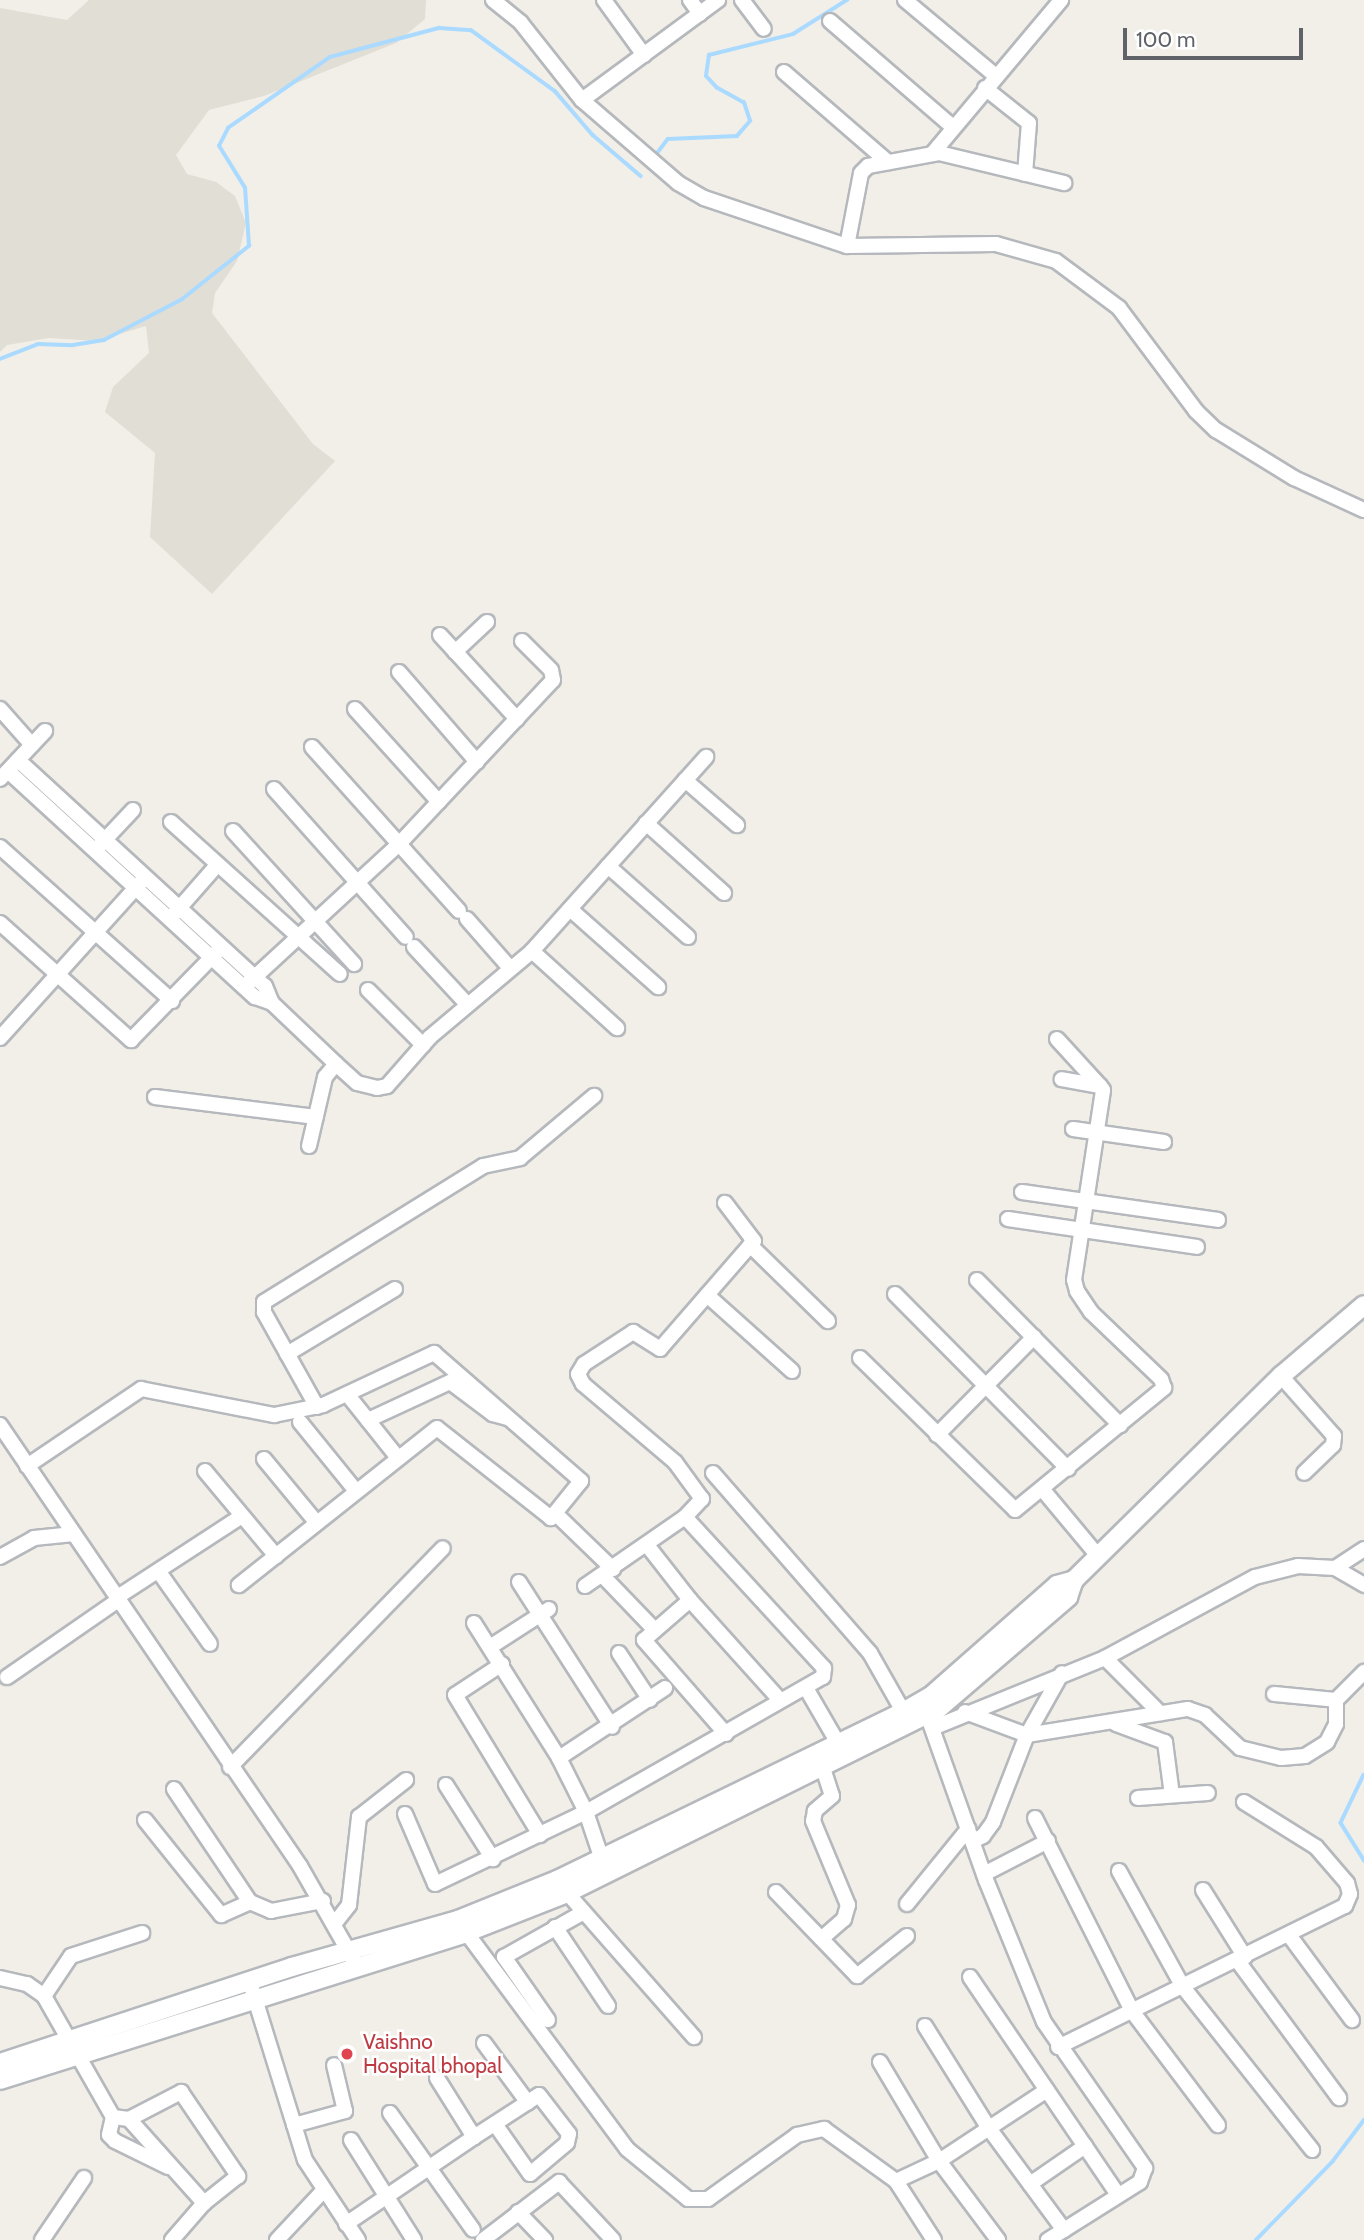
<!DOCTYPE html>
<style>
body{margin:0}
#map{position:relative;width:1364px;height:2240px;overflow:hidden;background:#f1efe8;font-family:Cabin,sans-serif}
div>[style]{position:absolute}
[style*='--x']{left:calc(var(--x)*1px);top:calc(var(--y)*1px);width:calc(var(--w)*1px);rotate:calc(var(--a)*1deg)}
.education>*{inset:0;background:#e1ded6}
.stream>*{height:3.5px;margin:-1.75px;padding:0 1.75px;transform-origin:1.75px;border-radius:1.75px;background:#aadaff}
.roads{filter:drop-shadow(2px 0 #b5b8bc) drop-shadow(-2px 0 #b5b8bc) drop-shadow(0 2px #b5b8bc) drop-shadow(0 -2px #b5b8bc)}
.minor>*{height:14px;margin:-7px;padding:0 7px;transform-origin:7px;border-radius:7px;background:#fff}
.tertiary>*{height:18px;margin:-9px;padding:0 9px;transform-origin:9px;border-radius:9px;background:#fff}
.dots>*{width:19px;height:19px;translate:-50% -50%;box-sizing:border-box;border:4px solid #fff;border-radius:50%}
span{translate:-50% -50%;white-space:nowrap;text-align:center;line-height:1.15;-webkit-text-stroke:5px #fff;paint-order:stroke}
.health-label{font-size:21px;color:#be3a42}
.left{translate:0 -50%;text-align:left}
.scale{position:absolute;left:1123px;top:28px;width:180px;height:32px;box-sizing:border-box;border:4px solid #5f6368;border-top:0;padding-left:9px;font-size:21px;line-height:24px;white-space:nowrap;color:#5f6368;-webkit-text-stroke:5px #fff;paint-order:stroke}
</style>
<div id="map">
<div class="education">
<div style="clip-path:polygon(89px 0,426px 0,425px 19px,396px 43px,264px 96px,209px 110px,176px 155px,187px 174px,216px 182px,235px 196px,246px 223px,237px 261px,215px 293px,212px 313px,313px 444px,335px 461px,212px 594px,150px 537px,155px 453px,105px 412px,113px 387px,149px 353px,146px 326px,96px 341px,49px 338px,7px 345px,0 352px,0 8px,67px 20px)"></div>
</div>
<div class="stream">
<div style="--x:655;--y:156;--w:21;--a:-53"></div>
<div style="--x:668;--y:139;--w:69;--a:-2.5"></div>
<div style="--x:737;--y:136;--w:20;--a:-49"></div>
<div style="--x:750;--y:121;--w:19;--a:-108"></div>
<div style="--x:744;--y:103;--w:31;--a:-151"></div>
<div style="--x:717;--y:88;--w:16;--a:-133"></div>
<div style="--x:706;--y:76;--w:21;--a:-82"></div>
<div style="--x:709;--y:55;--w:87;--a:-14"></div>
<div style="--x:793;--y:34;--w:64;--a:-32.2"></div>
<div style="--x:0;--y:359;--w:41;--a:-21.5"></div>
<div style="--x:38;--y:344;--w:35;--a:2"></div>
<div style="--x:73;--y:345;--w:31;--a:-9"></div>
<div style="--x:104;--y:340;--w:87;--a:-27.5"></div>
<div style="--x:181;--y:300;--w:87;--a:-38.5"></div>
<div style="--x:249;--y:246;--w:58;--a:-93.9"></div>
<div style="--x:245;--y:188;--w:49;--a:-121.8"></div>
<div style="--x:219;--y:146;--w:20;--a:-63"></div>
<div style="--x:228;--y:128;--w:124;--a:-34.8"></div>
<div style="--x:330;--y:57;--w:113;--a:-14.9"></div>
<div style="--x:439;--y:28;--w:32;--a:4"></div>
<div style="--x:471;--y:30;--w:104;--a:36"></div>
<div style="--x:555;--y:91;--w:58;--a:49.2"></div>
<div style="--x:593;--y:135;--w:63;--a:40.5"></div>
<div style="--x:1364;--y:1775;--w:53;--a:115.6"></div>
<div style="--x:1341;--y:1823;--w:44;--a:58.1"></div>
<div style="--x:1256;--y:2240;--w:110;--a:-45.7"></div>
<div style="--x:1333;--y:2161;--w:51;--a:-52.9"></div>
</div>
<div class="roads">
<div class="minor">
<div style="--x:493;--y:0;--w:36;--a:39"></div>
<div style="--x:521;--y:23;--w:98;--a:51.6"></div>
<div style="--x:582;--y:100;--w:127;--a:40.8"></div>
<div style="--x:678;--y:183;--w:30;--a:30"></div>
<div style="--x:704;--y:198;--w:151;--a:18.6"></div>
<div style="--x:847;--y:246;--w:149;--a:-0.8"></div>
<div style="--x:996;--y:244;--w:62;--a:15.8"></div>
<div style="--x:1056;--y:261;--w:79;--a:36.7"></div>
<div style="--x:1119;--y:308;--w:129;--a:53.2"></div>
<div style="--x:1196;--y:411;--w:28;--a:44"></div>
<div style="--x:1216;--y:430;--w:92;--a:31.6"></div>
<div style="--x:1294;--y:478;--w:77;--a:24.6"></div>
<div style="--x:604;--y:0;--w:68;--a:54"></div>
<div style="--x:690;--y:0;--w:17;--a:54"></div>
<div style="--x:742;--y:0;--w:36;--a:53"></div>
<div style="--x:905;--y:0;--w:119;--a:39.9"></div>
<div style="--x:830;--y:21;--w:162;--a:40.8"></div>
<div style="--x:784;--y:72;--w:138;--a:40.9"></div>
<div style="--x:985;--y:88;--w:56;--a:38.5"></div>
<div style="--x:1029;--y:123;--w:51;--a:94.5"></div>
<div style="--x:582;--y:100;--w:169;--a:-36.3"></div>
<div style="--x:932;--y:154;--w:201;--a:-50"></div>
<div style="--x:847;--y:246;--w:74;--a:-79.1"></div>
<div style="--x:861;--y:173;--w:10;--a:-45"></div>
<div style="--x:868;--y:166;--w:72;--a:-10.4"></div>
<div style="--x:939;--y:153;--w:129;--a:13.5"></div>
<div style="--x:440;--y:635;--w:114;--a:47.5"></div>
<div style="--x:455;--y:652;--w:44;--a:-43.2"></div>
<div style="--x:399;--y:672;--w:119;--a:49.1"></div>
<div style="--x:0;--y:709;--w:48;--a:48.4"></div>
<div style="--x:355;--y:709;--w:125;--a:47.9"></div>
<div style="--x:312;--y:747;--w:220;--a:48.1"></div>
<div style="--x:18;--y:760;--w:335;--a:42.5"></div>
<div style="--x:265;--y:986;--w:18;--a:68"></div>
<div style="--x:272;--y:1003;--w:88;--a:43.6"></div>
<div style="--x:336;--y:1064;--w:28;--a:42"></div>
<div style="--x:357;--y:1083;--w:21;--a:14"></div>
<div style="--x:377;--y:1088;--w:10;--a:-11"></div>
<div style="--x:387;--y:1086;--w:65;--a:-48.7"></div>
<div style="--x:430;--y:1037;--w:133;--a:-40.1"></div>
<div style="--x:532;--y:951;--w:261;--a:-48.1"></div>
<div style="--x:8;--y:771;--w:335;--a:42.5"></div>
<div style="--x:255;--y:997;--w:18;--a:19"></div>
<div style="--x:0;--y:779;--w:66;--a:-46.8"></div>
<div style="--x:685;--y:780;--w:69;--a:40.9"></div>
<div style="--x:274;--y:789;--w:198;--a:48.3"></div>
<div style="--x:171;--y:822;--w:227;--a:42"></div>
<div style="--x:646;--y:823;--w:105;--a:41.9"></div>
<div style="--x:233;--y:831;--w:180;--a:47.7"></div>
<div style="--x:100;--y:845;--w:48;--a:-46.7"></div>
<div style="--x:0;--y:847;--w:231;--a:41.8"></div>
<div style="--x:608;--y:866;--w:107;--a:41.6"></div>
<div style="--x:570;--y:909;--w:118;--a:41.6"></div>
<div style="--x:175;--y:913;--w:65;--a:-48.7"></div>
<div style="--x:467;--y:919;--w:65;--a:48.7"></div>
<div style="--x:0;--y:923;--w:176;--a:41.8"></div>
<div style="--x:131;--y:1040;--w:123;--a:-45.7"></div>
<div style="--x:414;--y:947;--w:78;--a:47.1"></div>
<div style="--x:532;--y:951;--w:115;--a:42.2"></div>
<div style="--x:244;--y:987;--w:211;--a:-42.7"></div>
<div style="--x:399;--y:844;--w:225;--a:-46.8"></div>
<div style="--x:553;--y:680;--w:10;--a:-101"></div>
<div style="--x:551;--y:670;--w:41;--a:-135"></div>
<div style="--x:368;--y:990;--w:78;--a:45"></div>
<div style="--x:0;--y:1038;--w:209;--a:-47.9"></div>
<div style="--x:1057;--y:1039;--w:64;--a:47.5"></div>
<div style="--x:155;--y:1097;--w:162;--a:7.1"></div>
<div style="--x:1073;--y:1129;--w:92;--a:8.1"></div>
<div style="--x:309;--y:1146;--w:71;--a:-76.9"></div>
<div style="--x:325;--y:1077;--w:17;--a:-50"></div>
<div style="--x:1022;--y:1192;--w:198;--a:8.1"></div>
<div style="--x:1008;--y:1219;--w:191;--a:8.4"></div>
<div style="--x:750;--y:1245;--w:109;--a:44.3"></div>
<div style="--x:977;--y:1280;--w:204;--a:45.4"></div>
<div style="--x:895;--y:1294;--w:246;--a:45.3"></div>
<div style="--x:707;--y:1295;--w:114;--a:41.8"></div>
<div style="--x:287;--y:1354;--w:126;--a:-31"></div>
<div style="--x:860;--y:1358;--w:217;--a:44.4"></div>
<div style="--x:1015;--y:1510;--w:193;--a:-39.3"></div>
<div style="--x:1164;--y:1388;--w:9;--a:-108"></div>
<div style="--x:1161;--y:1379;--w:97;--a:-136.3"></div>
<div style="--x:1091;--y:1312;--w:25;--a:-124"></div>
<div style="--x:1077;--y:1291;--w:11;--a:-105"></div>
<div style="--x:1074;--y:1280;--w:192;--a:-81.3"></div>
<div style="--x:1103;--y:1090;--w:5;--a:-127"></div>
<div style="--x:1100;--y:1086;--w:39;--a:-170"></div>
<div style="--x:1281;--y:1376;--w:80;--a:48.5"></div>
<div style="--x:1334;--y:1436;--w:9;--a:96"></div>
<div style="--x:1333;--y:1445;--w:40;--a:136"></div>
<div style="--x:347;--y:1394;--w:82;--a:51.4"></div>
<div style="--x:317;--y:1407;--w:109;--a:-119.2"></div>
<div style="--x:264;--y:1312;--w:10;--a:-90"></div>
<div style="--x:264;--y:1302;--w:258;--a:-31.8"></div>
<div style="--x:483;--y:1166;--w:38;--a:-12"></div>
<div style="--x:520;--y:1158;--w:97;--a:-40"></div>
<div style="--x:368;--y:1420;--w:90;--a:-24.9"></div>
<div style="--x:450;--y:1382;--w:54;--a:36.7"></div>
<div style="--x:493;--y:1414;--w:15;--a:16"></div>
<div style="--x:300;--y:1422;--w:89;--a:50.9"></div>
<div style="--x:0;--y:1425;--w:533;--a:55.77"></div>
<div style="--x:300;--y:1866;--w:107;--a:60.3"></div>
<div style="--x:937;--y:1435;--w:138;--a:-45.3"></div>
<div style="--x:264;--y:1459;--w:83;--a:50.4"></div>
<div style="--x:27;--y:1466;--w:138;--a:-34"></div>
<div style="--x:141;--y:1389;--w:136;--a:11.1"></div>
<div style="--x:274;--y:1415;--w:50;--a:-11.5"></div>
<div style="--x:323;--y:1405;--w:123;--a:-25.1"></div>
<div style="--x:434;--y:1353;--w:195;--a:41"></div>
<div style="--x:581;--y:1481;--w:48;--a:129"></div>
<div style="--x:551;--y:1518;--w:145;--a:-141.7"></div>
<div style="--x:437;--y:1428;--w:253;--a:141.6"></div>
<div style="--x:205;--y:1471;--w:111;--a:50.1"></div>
<div style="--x:713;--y:1473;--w:239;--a:48.9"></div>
<div style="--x:870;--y:1653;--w:77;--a:60.4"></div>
<div style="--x:1043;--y:1490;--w:86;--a:50.2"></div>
<div style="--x:557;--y:1515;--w:78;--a:44"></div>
<div style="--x:647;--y:1545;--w:70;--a:52"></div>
<div style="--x:0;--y:1557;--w:39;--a:-29"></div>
<div style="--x:34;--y:1538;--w:40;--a:-5.7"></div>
<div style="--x:1335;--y:1568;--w:34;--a:30"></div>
<div style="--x:159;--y:1572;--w:88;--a:54.7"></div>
<div style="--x:602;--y:1575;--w:75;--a:46.1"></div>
<div style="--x:519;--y:1582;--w:172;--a:57.3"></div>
<div style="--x:585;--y:1586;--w:121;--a:-34.6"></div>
<div style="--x:685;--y:1517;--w:25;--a:-47"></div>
<div style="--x:702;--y:1499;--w:46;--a:-126.1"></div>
<div style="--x:675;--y:1462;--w:121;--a:-139.7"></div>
<div style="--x:583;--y:1384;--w:11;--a:-117"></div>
<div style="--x:578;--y:1374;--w:12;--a:-59"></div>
<div style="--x:584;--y:1364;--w:59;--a:-33.1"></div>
<div style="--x:633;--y:1332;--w:32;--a:32"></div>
<div style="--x:660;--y:1349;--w:143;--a:-49"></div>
<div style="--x:754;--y:1241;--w:48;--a:-127.3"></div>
<div style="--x:116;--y:1598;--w:150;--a:-33.1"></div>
<div style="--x:474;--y:1623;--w:160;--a:57.8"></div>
<div style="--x:559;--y:1758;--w:60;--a:63.4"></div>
<div style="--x:586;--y:1812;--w:59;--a:71.3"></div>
<div style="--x:490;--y:1647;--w:70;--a:-32.8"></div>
<div style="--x:619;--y:1653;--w:56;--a:56.6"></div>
<div style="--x:1105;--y:1658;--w:78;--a:45"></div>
<div style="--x:502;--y:1664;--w:56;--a:146.6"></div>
<div style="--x:455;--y:1695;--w:164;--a:58.7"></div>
<div style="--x:7;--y:1677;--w:135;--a:-34.7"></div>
<div style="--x:806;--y:1688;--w:72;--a:59.9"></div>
<div style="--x:1274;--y:1694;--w:62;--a:5.5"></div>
<div style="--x:924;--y:1706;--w:185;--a:70.4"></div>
<div style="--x:986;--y:1880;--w:153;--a:67.8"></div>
<div style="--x:1044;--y:2022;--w:178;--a:55.3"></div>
<div style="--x:1145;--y:2168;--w:15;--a:110"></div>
<div style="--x:1140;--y:2182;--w:109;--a:147.8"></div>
<div style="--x:965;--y:1712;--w:66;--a:20.4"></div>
<div style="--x:1027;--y:1735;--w:163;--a:-9.2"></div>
<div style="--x:1188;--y:1709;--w:18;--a:19"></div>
<div style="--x:1205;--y:1715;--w:48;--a:43.3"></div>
<div style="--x:1240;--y:1748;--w:42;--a:13.7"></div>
<div style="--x:1281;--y:1758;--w:24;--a:-5"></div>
<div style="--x:1305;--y:1756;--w:26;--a:-32"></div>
<div style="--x:1327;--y:1742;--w:20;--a:-63"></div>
<div style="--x:1336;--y:1724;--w:24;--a:-90"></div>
<div style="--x:1336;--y:1700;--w:40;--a:-45"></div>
<div style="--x:1116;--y:1724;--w:52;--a:20.2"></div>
<div style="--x:1165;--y:1742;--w:53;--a:82.5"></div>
<div style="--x:935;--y:1727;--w:183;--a:-22.1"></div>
<div style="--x:1105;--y:1658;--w:170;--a:-28.4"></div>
<div style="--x:1255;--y:1577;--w:44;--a:-14.3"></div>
<div style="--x:1298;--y:1566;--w:37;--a:3"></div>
<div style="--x:1335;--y:1568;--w:35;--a:-33"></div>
<div style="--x:726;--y:1734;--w:125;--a:-131.1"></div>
<div style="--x:644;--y:1640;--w:61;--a:-41"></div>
<div style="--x:690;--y:1600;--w:135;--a:48"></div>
<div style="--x:559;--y:1758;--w:127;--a:-33.4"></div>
<div style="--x:820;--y:1759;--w:39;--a:72"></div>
<div style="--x:832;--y:1796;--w:23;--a:139"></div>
<div style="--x:815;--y:1811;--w:10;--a:101"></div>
<div style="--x:813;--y:1821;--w:91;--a:67.4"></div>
<div style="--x:848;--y:1905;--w:15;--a:106"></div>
<div style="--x:844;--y:1919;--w:30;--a:139"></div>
<div style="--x:230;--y:1767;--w:305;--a:-45.8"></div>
<div style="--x:446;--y:1785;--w:88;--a:57.6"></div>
<div style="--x:174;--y:1789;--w:136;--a:56.1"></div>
<div style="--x:250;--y:1902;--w:23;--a:23"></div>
<div style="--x:271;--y:1911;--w:53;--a:-10.9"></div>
<div style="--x:1138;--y:1798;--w:70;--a:-4.1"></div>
<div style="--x:405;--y:1814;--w:76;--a:66.8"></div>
<div style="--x:435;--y:1884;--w:167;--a:-25.5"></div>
<div style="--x:586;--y:1812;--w:273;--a:-29.7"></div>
<div style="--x:823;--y:1677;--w:9;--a:-84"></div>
<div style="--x:824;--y:1668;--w:205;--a:-132.6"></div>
<div style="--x:1035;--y:1818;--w:216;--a:63.3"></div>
<div style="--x:1132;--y:2011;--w:143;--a:53"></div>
<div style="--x:145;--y:1820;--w:122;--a:51.3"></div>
<div style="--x:221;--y:1915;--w:32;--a:-24"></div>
<div style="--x:972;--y:1841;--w:12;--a:-24"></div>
<div style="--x:983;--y:1836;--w:17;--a:-54"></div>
<div style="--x:993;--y:1822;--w:93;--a:-68.7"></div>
<div style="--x:1027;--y:1735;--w:71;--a:-60.6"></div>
<div style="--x:1119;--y:1871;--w:132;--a:61.1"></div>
<div style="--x:1183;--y:1987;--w:208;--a:51.6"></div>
<div style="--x:984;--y:1874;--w:72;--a:-27.3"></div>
<div style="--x:562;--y:1887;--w:200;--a:48.7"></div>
<div style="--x:1203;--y:1890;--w:79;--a:57.9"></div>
<div style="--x:776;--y:1892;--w:117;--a:46"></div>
<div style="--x:857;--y:1976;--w:64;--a:-38.7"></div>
<div style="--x:907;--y:1904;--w:97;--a:-50.9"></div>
<div style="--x:335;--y:1923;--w:23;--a:-52"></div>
<div style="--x:349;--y:1905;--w:89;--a:-83.5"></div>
<div style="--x:359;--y:1817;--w:60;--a:-38.2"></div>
<div style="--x:460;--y:1924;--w:280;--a:53.4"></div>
<div style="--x:627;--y:2149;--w:79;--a:39.3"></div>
<div style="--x:688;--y:2199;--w:20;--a:0"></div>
<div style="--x:708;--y:2199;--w:110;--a:-35.7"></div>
<div style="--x:797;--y:2135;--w:28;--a:-13"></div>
<div style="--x:824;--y:2129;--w:89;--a:35.8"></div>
<div style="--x:896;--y:2181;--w:70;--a:57.2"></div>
<div style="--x:555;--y:1927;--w:95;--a:56.1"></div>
<div style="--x:1289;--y:1935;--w:106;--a:53.5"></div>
<div style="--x:1237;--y:1960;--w:172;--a:53.5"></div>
<div style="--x:970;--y:1977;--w:263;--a:55.8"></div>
<div style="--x:0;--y:1978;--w:28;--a:13"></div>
<div style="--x:27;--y:1984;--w:21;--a:35"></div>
<div style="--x:44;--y:1996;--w:139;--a:60.3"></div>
<div style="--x:113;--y:2117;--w:16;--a:7"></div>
<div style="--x:129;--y:2119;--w:113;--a:48.2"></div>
<div style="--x:252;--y:1989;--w:179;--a:72.8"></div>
<div style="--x:305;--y:2160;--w:96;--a:56.5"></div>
<div style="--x:44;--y:1996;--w:48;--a:-56"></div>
<div style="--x:71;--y:1956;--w:75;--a:-17.9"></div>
<div style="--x:548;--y:2020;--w:77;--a:-124.9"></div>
<div style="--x:504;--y:1957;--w:90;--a:-29.4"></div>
<div style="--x:925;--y:2026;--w:119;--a:58"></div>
<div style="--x:988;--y:2127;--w:128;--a:53.6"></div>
<div style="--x:484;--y:2043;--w:74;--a:53.7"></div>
<div style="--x:1058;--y:2047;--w:320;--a:-26.2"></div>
<div style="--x:1345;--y:1906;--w:13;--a:-67"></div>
<div style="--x:1350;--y:1894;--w:11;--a:-105"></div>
<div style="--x:1347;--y:1883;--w:48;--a:-130.7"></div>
<div style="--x:1316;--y:1847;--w:85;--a:-148"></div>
<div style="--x:880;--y:2062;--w:115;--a:59.2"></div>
<div style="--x:939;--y:2161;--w:99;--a:53.2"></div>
<div style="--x:437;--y:2078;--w:70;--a:57.9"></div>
<div style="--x:390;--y:2113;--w:143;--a:54.6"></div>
<div style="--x:113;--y:2117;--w:18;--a:103"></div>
<div style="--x:109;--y:2135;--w:8;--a:45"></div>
<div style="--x:115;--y:2141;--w:59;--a:26.1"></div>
<div style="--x:129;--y:2119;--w:59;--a:-27.4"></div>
<div style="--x:181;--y:2092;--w:102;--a:55.8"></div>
<div style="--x:238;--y:2176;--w:43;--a:141.5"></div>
<div style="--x:204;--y:2203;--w:49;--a:130.9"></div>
<div style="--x:294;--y:2125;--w:53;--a:-15.4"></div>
<div style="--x:345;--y:2111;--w:47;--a:-103.4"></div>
<div style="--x:351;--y:2140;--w:118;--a:57.8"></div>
<div style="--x:896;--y:2181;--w:47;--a:-24.9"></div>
<div style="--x:939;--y:2161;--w:129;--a:-33.3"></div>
<div style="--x:1030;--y:2184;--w:67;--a:-34.6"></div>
<div style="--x:518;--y:2212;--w:39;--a:46"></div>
<div style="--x:346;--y:2224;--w:155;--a:-34.2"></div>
<div style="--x:474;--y:2137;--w:77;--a:-32.9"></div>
<div style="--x:539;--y:2095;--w:49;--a:52.4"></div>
<div style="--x:569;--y:2134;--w:9;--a:103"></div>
<div style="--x:567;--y:2143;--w:48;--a:140"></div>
<div style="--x:530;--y:2174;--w:61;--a:-125"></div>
<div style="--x:42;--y:2240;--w:75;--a:-55.9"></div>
<div style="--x:277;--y:2240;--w:66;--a:-46.8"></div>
<div style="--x:483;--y:2240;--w:96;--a:-37.3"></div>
<div style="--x:559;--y:2182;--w:79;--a:47"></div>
</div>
<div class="tertiary">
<div style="--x:0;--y:2063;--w:307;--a:-18.2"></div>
<div style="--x:292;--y:1967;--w:173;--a:-15.8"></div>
<div style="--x:458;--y:1920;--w:107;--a:-22"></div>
<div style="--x:557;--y:1880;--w:385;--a:-25.9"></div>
<div style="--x:903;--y:1712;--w:32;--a:-30"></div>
<div style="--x:931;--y:1696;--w:168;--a:-41.4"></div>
<div style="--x:1057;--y:1585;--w:18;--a:-16"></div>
<div style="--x:1074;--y:1580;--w:291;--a:-44.6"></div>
<div style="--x:1281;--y:1376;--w:109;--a:-40.5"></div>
<div style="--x:0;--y:2080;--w:488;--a:-17.5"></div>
<div style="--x:465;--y:1933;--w:110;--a:-21.4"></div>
<div style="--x:567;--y:1893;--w:414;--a:-26.4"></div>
<div style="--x:938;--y:1709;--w:172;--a:-40.7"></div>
<div style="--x:1068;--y:1597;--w:18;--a:-71"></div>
</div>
</div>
<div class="dots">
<div style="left:347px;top:2054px;background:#e0444e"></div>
</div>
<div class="health-label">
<span class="left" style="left:363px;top:2054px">Vaishno<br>Hospital bhopal</span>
</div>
<div class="scale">100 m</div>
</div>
